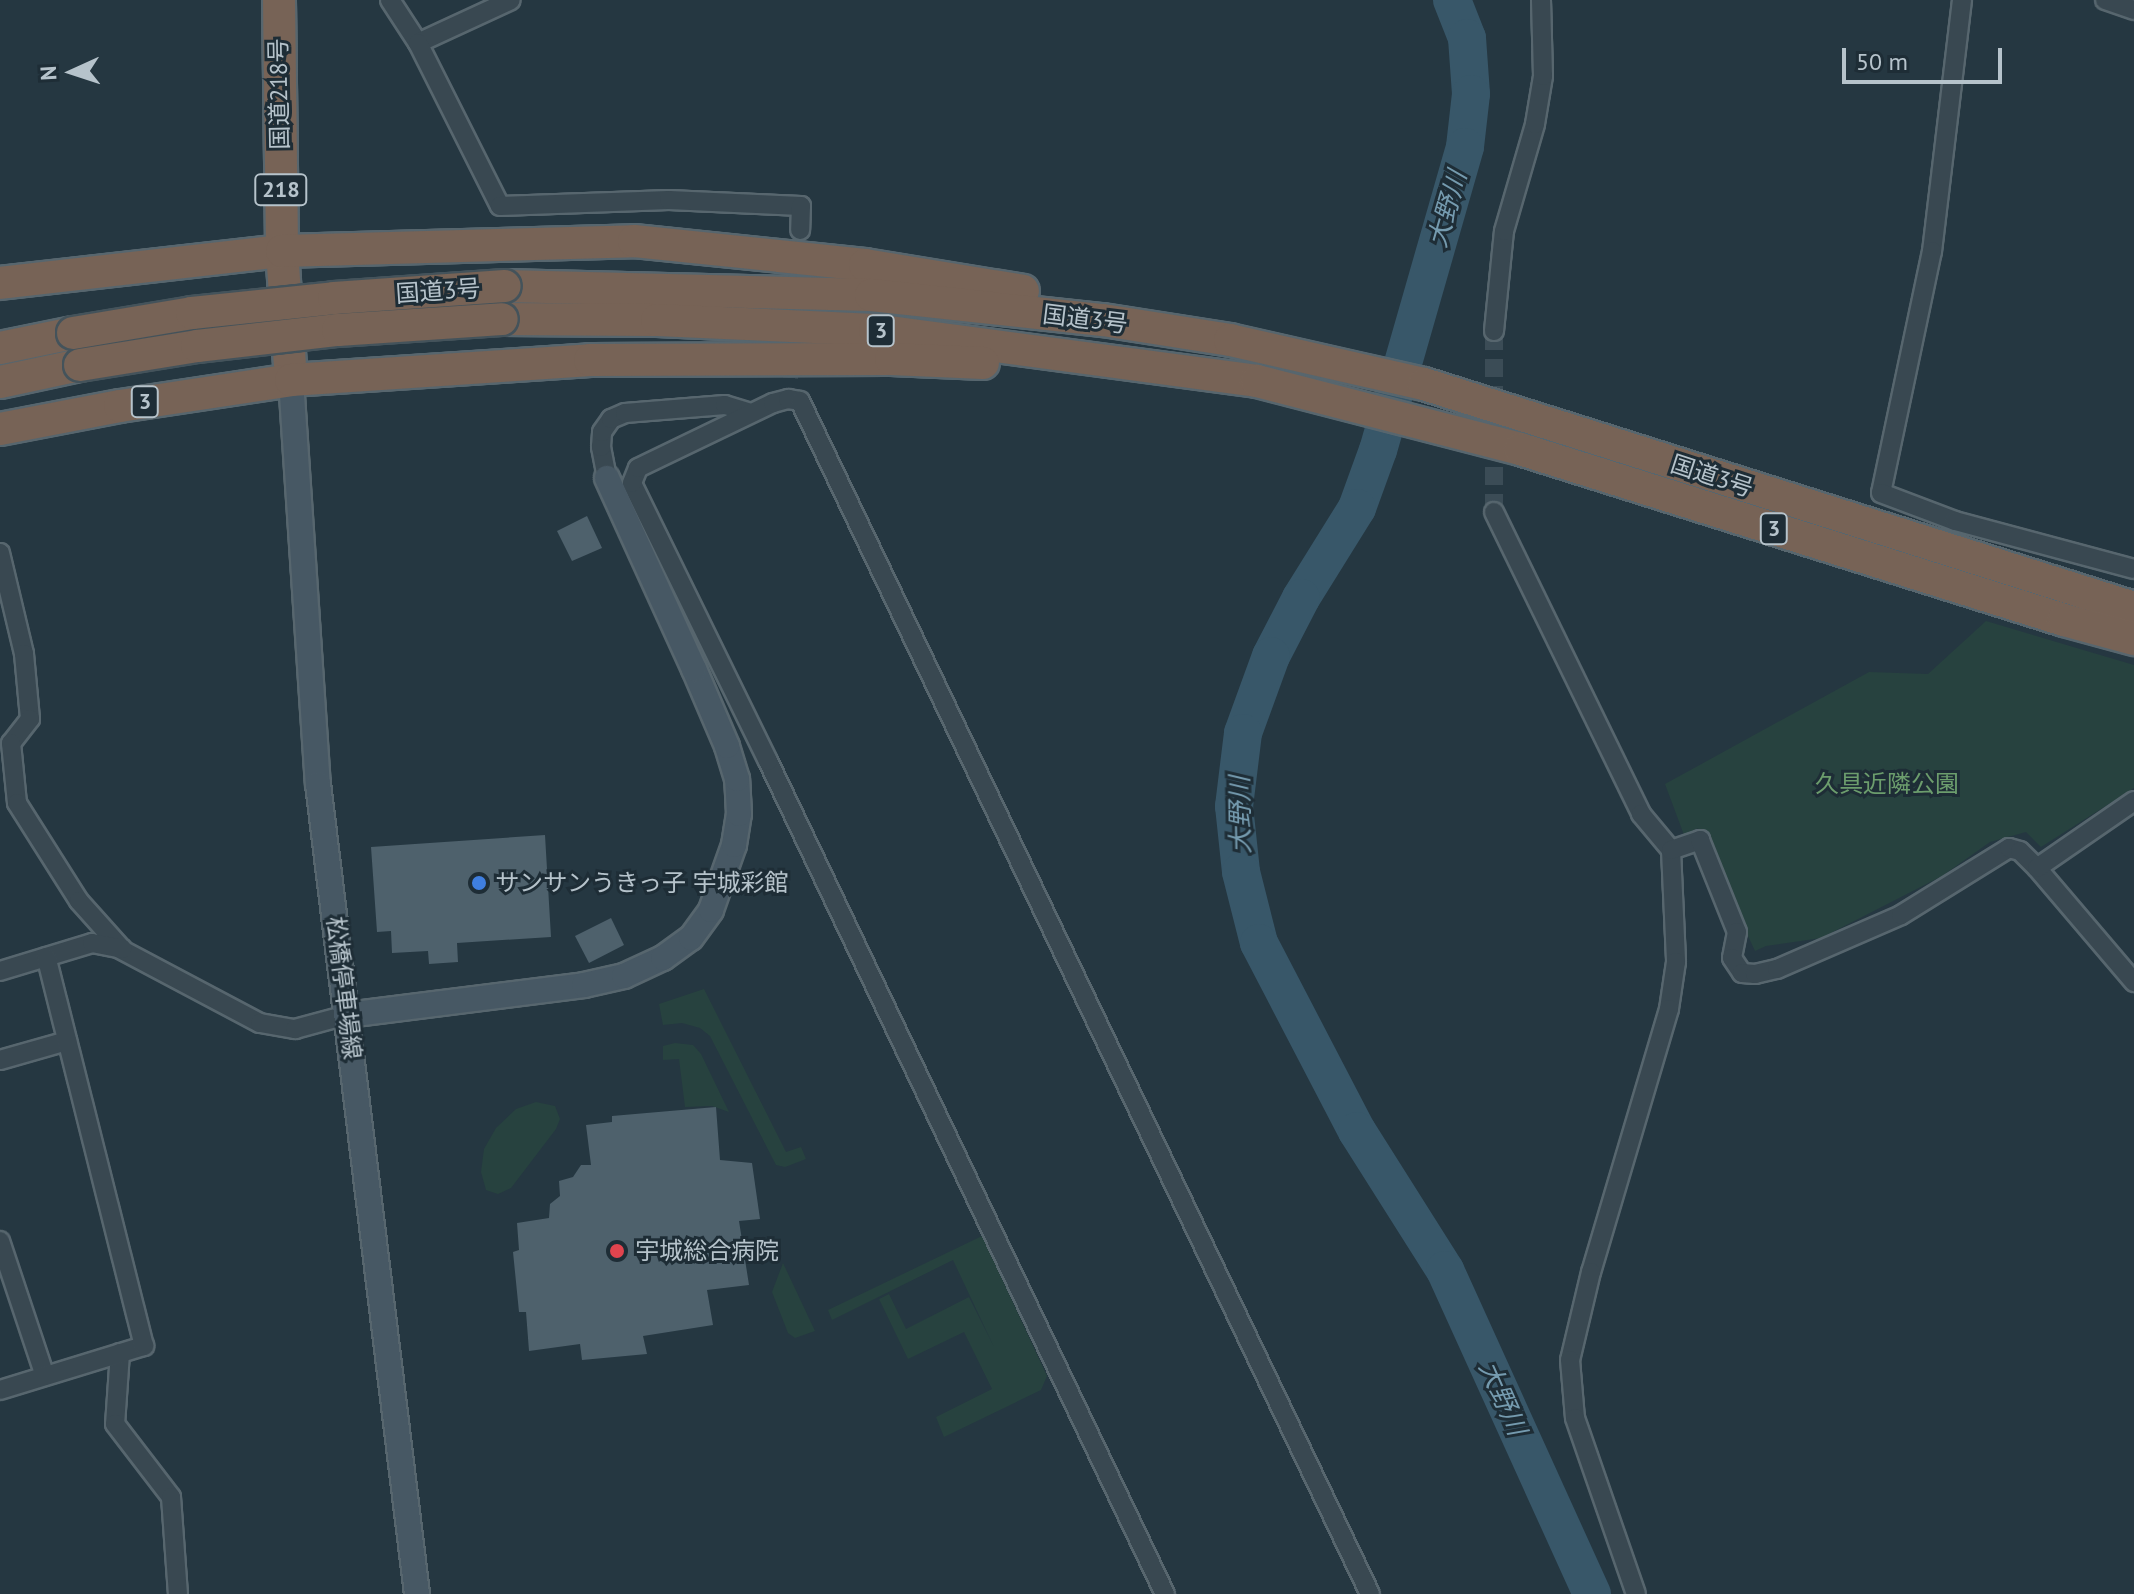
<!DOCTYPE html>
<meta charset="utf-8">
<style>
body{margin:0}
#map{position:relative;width:2134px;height:1594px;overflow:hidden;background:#253741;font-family:"PT Sans","Noto Sans JP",sans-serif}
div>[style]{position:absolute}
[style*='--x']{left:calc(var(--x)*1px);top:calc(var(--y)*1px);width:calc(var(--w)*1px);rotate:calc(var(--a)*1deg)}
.green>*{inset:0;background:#27423f}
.river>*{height:38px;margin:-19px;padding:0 19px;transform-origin:19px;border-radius:19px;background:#385769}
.building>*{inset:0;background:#4e616c}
.street-tunnel>*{height:18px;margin-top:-9px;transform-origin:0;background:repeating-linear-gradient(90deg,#3b4c56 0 18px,transparent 0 27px)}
.roads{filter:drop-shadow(2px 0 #57666e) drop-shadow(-2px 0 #57666e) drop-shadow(0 2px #57666e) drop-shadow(0 -2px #57666e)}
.street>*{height:18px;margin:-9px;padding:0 9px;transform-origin:9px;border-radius:9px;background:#394851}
.secondary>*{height:24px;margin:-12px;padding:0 12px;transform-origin:12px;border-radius:12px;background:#475864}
.highway>*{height:32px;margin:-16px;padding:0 16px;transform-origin:16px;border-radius:16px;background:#776356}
.bridges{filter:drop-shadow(2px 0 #44535b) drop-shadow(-2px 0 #44535b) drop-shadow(0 2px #44535b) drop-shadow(0 -2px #44535b)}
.highway-bridge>*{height:32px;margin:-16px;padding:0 16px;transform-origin:16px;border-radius:16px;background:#776356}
.dots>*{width:22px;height:22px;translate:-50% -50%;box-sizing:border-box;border:4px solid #1e2d36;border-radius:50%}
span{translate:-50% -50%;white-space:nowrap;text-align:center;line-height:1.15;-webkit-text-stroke:6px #1e2d36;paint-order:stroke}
.shield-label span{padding:2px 6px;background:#1e2d36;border:2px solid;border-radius:6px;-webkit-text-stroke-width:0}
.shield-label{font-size:22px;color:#b6c3cb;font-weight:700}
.street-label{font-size:24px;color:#b6c3cb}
.park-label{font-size:24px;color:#6c9d6d}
.poi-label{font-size:24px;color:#b6c3cb}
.left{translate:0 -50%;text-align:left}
.water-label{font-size:26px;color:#759baf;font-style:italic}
.north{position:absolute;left:32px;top:32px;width:80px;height:80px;-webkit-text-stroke:6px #1e2d36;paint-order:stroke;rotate:267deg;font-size:22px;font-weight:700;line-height:32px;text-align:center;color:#b6c3cb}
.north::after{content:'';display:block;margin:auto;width:28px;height:36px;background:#b6c3cb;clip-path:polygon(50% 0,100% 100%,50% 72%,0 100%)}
.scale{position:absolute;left:1842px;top:48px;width:160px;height:36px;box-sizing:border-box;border:4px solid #b6c3cb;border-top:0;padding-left:10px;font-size:24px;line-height:28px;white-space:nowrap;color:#b6c3cb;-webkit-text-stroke:6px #1e2d36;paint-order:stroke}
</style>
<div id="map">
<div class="green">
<div style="clip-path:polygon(1986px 621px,2134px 665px,2134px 788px,2041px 847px,2026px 832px,1990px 842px,1942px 876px,1821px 938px,1766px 946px,1755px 951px,1698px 828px,1684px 835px,1665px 784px,1869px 672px,1928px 674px)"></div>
<div style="clip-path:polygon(704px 989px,786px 1152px,801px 1147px,806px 1159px,785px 1167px,776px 1165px,710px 1036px,700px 1028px,682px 1023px,663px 1025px,659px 1004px)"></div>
<div style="clip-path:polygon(675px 1043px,693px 1045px,701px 1054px,729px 1112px,712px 1106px,685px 1107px,679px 1059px,663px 1060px,663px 1046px)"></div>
<div style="clip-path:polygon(536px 1102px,555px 1106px,560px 1119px,556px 1129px,511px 1188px,498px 1194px,486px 1190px,481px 1172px,484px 1149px,496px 1128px,516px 1109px)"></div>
<div style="clip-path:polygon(982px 1236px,1047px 1376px,1041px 1390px,944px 1437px,936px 1417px,992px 1389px,964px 1332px,908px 1359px,879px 1299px,889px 1294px,906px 1329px,969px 1297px,994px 1347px,953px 1260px,832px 1320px,828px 1310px)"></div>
<div style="clip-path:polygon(783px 1263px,815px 1331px,795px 1338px,788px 1333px,772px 1292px)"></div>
</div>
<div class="river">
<div style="--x:1452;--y:0;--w:41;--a:68.5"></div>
<div style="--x:1467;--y:38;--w:56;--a:85.9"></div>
<div style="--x:1471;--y:94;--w:53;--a:96.5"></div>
<div style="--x:1465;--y:147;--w:315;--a:106"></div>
<div style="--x:1378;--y:450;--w:62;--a:109.9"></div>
<div style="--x:1357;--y:508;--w:106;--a:121.9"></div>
<div style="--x:1301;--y:598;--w:65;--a:117.3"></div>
<div style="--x:1271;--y:656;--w:82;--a:110"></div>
<div style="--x:1243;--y:733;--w:74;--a:97"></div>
<div style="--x:1234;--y:806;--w:66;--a:83.9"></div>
<div style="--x:1241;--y:872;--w:73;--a:75.8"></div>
<div style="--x:1259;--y:943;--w:212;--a:62.5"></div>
<div style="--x:1357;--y:1131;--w:165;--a:57.7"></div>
<div style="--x:1445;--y:1270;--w:356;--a:65.6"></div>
</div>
<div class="building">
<div style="clip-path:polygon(587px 516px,602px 548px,572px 561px,557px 531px)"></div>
<div style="clip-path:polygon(545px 835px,551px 937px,457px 943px,458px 962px,429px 964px,428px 951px,392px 953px,391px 931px,377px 932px,371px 847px)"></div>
<div style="clip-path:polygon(611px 918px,624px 945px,589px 963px,575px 936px)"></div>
<div style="clip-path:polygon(716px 1107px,720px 1160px,752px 1163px,760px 1219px,739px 1221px,749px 1285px,707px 1290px,713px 1325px,643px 1336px,647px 1354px,582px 1360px,580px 1344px,529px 1351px,526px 1312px,519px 1312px,513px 1252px,519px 1250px,517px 1223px,549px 1218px,550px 1204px,560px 1196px,559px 1181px,573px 1177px,581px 1165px,591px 1165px,586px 1125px,612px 1122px,612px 1116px)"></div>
</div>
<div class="street-tunnel">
<div style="--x:789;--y:378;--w:129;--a:-85.6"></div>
<div style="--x:1494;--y:512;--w:181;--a:-90"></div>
</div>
<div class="roads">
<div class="street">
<div style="--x:390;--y:0;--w:51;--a:56.9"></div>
<div style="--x:418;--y:43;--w:102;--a:-24.8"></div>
<div style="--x:1962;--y:0;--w:253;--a:96.8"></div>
<div style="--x:1932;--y:251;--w:247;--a:101.9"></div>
<div style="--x:1881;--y:493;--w:79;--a:20.7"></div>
<div style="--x:1955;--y:521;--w:185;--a:15"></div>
<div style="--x:2105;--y:0;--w:31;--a:19"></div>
<div style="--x:418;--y:43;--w:182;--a:63.3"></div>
<div style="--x:500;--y:206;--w:169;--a:-2"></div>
<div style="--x:669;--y:200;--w:132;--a:2.6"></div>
<div style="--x:801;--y:206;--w:24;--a:92"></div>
<div style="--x:1494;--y:331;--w:100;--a:-84.3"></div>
<div style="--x:1504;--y:231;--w:111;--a:-73.8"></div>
<div style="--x:1535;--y:124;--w:49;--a:-80.5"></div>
<div style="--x:1543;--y:76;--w:76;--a:-91.5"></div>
<div style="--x:607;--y:478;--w:32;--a:-101"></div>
<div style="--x:601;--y:447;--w:15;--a:-86"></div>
<div style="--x:602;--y:432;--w:16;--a:-55"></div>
<div style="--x:611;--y:419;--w:15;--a:-23"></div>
<div style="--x:625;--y:413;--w:100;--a:-4.6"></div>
<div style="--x:725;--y:405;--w:24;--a:17"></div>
<div style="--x:1494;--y:512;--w:336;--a:64"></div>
<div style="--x:1641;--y:814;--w:47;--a:50.2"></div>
<div style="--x:1671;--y:850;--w:112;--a:87.4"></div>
<div style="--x:1676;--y:962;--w:48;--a:98.5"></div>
<div style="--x:1669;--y:1009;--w:274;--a:106.5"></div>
<div style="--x:1591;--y:1272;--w:90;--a:103.4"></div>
<div style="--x:1570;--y:1360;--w:58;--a:85.1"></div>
<div style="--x:1575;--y:1418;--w:186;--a:70.9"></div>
<div style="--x:0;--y:553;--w:104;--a:76.6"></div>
<div style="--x:24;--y:654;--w:65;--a:84.7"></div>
<div style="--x:30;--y:719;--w:31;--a:128"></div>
<div style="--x:11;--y:743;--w:60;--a:84.3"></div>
<div style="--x:17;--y:803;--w:116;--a:57.7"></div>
<div style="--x:79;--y:901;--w:64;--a:48.1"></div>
<div style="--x:1671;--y:850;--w:31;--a:-19"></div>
<div style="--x:1700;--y:840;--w:99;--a:68.1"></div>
<div style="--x:1737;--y:932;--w:26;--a:101"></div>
<div style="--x:1732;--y:958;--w:18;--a:56"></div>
<div style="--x:1742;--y:973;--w:13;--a:4"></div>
<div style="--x:1755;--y:974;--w:23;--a:-13"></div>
<div style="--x:1777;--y:969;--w:135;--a:-23.5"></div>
<div style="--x:1901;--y:915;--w:127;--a:-31.8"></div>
<div style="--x:2009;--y:848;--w:11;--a:15"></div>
<div style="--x:2020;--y:851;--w:24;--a:45"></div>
<div style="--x:2037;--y:868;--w:150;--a:49.6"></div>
<div style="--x:2037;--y:868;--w:118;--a:-34.6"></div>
<div style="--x:120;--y:949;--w:158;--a:27.9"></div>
<div style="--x:260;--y:1023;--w:36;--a:10"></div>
<div style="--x:295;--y:1029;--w:54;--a:-15.1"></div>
<div style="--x:0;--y:971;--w:96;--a:-16.9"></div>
<div style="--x:92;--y:943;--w:31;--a:11"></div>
<div style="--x:0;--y:1060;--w:70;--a:-15.8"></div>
<div style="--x:0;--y:1241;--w:142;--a:71.6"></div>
<div style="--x:120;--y:1353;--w:71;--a:94"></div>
<div style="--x:115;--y:1424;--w:92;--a:52.5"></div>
<div style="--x:171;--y:1497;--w:97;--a:85.9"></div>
<div style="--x:0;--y:1390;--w:151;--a:-17"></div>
<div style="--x:144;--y:1346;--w:401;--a:-104.1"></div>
<div style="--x:1165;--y:1594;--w:923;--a:-115.48"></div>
<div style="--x:768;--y:761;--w:309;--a:-116.1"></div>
<div style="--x:632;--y:483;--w:16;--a:-68"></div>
<div style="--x:638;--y:468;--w:150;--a:-25.7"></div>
<div style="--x:773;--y:403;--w:16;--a:-15"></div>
<div style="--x:788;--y:399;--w:12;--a:9"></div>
<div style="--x:800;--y:401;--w:1322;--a:64.46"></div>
</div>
<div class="secondary">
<div style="--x:291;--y:380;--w:405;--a:86.2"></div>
<div style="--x:318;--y:784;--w:816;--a:83.03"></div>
<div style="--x:347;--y:1015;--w:239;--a:-7.2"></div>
<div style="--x:584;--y:985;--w:41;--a:-12.7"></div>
<div style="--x:624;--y:976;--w:43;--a:-24.8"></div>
<div style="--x:663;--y:958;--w:34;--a:-36"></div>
<div style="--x:691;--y:938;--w:34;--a:-54"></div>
<div style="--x:711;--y:910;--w:69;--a:-70.5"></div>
<div style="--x:734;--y:845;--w:31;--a:-81"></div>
<div style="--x:739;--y:814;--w:35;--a:-93"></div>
<div style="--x:737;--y:779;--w:34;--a:-107"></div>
<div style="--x:727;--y:746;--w:84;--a:-113.2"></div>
<div style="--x:694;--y:669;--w:210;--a:-114.5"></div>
</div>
<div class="highway">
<div style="--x:279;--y:0;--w:251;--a:89.3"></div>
<div style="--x:282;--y:251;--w:129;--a:86"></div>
<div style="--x:0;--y:283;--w:284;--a:-6.5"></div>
<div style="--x:282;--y:251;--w:352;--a:-1.6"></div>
<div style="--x:634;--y:241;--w:232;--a:5.9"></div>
<div style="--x:865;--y:265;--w:160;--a:9.3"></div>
<div style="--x:505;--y:286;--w:366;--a:1.4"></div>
<div style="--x:871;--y:295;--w:233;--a:6.2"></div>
<div style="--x:1103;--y:320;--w:129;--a:8.9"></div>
<div style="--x:1230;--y:340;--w:199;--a:12.8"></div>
<div style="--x:1424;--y:384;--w:744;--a:17.51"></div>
<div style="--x:502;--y:319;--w:155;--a:0.4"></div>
<div style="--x:657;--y:320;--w:218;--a:2.6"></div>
<div style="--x:875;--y:330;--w:385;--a:7.6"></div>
<div style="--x:1257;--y:381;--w:272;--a:14.5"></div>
<div style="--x:1520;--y:449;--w:570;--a:17.45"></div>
<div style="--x:2064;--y:620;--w:73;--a:15.2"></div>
<div style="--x:0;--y:348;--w:75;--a:-11.6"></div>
<div style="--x:0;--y:382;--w:82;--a:-12"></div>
<div style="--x:0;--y:429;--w:122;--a:-10.9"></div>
<div style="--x:120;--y:406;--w:173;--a:-8.6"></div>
<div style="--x:291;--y:380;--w:300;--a:-3.8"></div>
<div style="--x:590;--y:360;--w:301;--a:-0.2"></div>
<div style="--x:891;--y:359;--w:92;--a:2.5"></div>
</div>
</div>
<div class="bridges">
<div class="highway-bridge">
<div style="--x:73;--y:333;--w:121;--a:-9.5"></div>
<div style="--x:192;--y:313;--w:143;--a:-6"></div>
<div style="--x:334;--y:298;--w:171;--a:-4"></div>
<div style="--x:80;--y:365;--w:119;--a:-9.2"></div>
<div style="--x:197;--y:346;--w:142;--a:-6.5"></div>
<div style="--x:338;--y:330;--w:164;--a:-3.8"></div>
</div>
</div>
<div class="dots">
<div style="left:479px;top:883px;background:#3f7fe0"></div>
<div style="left:617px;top:1251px;background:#e0444e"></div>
</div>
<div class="shield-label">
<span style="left:281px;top:190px">218</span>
<span style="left:881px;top:331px">3</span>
<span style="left:145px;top:402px">3</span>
<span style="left:1774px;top:529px">3</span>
</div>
<div class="street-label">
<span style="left:279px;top:94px;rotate:-91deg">国道218号</span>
<span style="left:438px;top:291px;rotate:-4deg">国道3号</span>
<span style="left:1085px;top:319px;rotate:7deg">国道3号</span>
<span style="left:1712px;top:476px;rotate:18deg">国道3号</span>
<span style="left:344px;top:988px;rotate:83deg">松橋停車場線</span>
</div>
<div class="park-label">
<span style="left:1887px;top:784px">久具近隣公園</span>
</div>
<div class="poi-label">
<span class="left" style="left:495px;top:883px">サンサンうきっ子 宇城彩館</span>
<span class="left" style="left:635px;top:1251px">宇城総合病院</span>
</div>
<div class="water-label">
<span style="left:1447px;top:209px;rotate:-74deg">大野川</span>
<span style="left:1240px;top:815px;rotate:-91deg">大野川</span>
<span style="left:1503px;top:1398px;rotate:66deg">大野川</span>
</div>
<div class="north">N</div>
<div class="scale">50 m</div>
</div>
